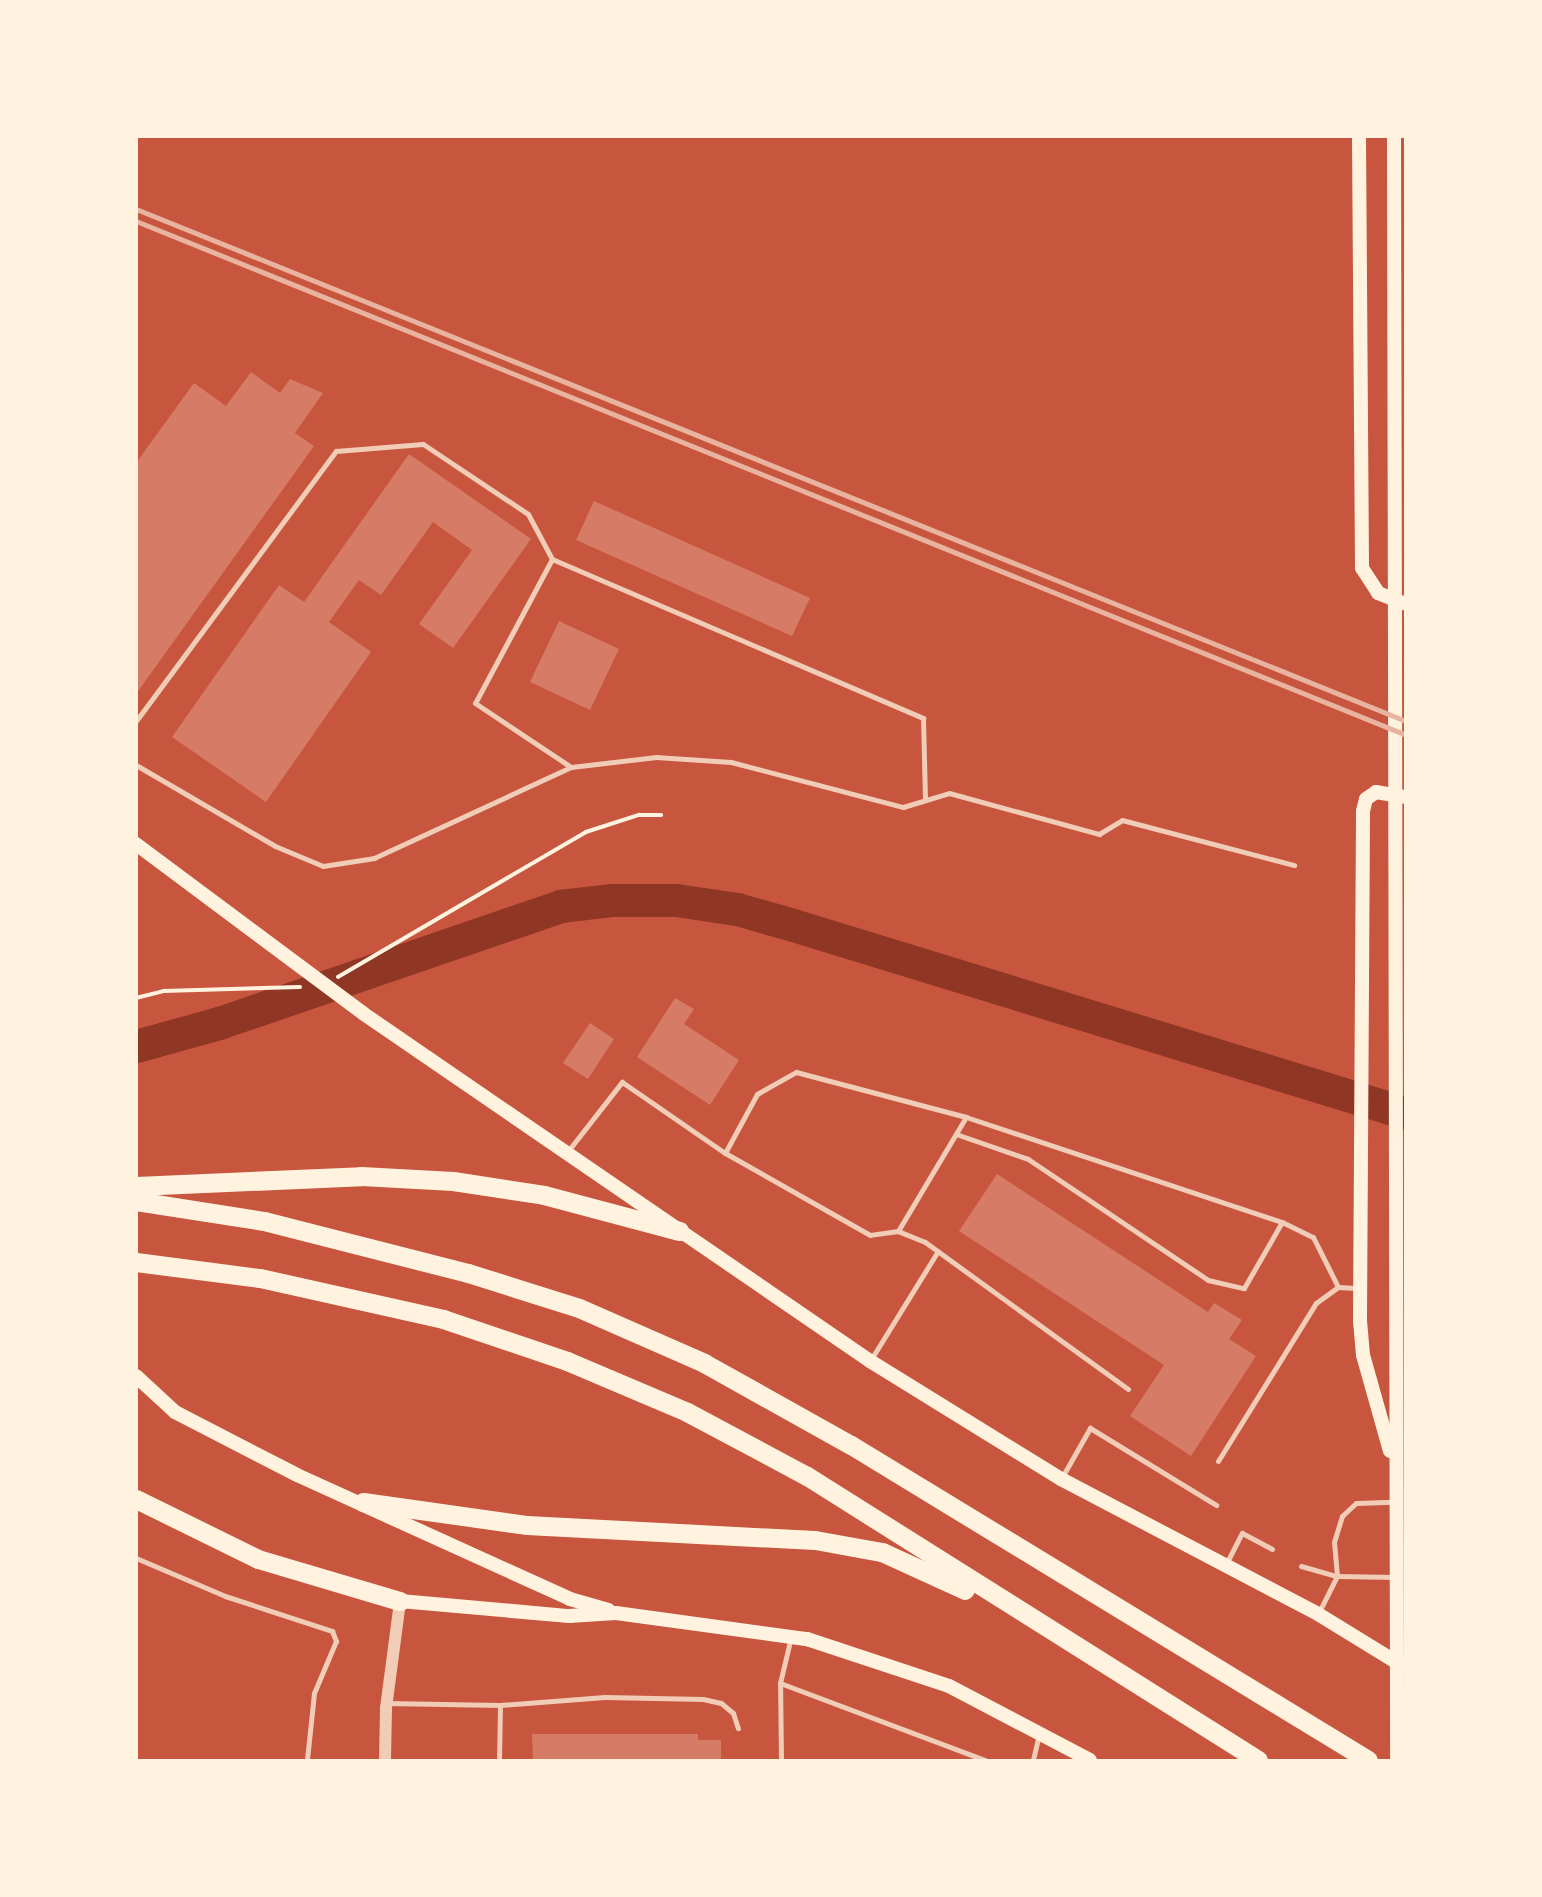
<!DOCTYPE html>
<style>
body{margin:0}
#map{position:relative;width:1542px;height:1897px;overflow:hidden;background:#c8553d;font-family:Lato,sans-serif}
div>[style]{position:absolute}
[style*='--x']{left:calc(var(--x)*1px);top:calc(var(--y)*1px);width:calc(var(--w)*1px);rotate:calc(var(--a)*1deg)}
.river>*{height:33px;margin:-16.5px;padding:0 16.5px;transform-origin:16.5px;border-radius:16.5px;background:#8f3625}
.building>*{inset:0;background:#d67c66}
.path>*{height:3.5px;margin:-1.75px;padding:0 1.75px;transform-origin:1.75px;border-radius:1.75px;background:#fff3e0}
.service>*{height:5px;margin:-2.5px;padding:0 2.5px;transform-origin:2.5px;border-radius:2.5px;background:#f1ccb7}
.tertiary>*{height:12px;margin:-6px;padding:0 6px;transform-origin:6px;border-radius:6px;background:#f1ccb7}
.secondary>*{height:14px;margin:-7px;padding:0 7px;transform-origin:7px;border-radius:7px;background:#fff3e0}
.motorway>*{height:19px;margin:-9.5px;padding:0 9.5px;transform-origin:9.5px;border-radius:9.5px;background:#fff3e0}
.rail>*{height:5px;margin:-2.5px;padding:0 2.5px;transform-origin:2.5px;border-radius:2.5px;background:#e9b49f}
span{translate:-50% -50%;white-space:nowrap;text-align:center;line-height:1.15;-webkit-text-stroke:5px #fff3e0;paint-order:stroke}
.frame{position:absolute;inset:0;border:138px solid #fff3e0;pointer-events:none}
</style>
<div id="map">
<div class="river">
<div style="--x:136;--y:1046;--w:86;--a:-15.5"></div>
<div style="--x:219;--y:1023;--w:361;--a:-18.9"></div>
<div style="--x:560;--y:906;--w:51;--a:-6.7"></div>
<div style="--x:611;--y:900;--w:65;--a:0"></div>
<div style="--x:676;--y:900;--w:62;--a:8.4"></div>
<div style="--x:737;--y:909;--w:58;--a:15.9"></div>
<div style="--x:793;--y:925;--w:641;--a:17.05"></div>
</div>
<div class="building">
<div style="clip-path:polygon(251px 372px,280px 393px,290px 379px,323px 393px,295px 433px,314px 446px,136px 694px,136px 463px,194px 383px,226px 406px)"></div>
<div style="clip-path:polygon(409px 454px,531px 539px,453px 648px,419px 624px,472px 550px,433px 522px,381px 595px,359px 580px,329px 622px,371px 652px,266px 802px,172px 737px,279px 585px,304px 602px)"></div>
<div style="clip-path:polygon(594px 501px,810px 598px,792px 636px,576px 540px)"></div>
<div style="clip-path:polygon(559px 621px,619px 649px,590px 710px,530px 682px)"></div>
<div style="clip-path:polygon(675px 998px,694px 1009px,684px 1024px,739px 1060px,710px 1105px,637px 1057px)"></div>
<div style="clip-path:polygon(590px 1023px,614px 1039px,588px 1079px,563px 1063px)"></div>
<div style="clip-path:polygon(997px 1174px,1208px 1312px,1214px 1303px,1242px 1320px,1229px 1339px,1256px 1356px,1191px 1456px,1130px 1416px,1164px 1365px,959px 1231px)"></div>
<div style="clip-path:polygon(532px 1734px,698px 1734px,698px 1740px,721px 1740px,721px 1760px,533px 1760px)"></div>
</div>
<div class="path">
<div style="--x:338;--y:977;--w:287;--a:-30.3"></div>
<div style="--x:586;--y:832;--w:56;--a:-17.8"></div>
<div style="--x:639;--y:815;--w:22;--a:0"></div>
<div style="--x:136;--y:998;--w:29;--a:-14"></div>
<div style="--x:164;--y:991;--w:136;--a:-1.7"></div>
</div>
<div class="service">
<div style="--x:552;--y:559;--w:163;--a:118.1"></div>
<div style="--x:475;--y:703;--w:115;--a:33.7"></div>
<div style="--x:136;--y:721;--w:336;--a:-53.5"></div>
<div style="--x:336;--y:451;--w:87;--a:-4.6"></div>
<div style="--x:423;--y:444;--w:126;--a:33.7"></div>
<div style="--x:528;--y:514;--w:51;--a:61.9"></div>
<div style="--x:552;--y:559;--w:404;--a:23.2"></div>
<div style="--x:923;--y:718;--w:82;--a:88.6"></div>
<div style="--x:136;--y:765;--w:161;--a:30.2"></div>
<div style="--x:275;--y:846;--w:52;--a:22.6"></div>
<div style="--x:323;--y:866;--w:52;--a:-8.9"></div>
<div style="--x:374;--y:858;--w:217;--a:-24.8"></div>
<div style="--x:571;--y:767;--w:86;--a:-6.7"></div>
<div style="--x:656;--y:757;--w:75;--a:3.8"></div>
<div style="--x:731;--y:762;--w:178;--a:14.7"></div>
<div style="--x:903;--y:807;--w:48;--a:-16.9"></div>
<div style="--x:949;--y:793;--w:156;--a:15.3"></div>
<div style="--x:1099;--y:834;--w:27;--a:-31"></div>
<div style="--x:1122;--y:820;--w:178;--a:14.7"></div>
<div style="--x:956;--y:1134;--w:76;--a:19.1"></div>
<div style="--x:1028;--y:1159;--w:217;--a:33.9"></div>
<div style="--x:1208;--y:1280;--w:37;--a:13"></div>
<div style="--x:1244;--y:1288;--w:76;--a:-60.1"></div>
<div style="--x:568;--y:1151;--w:88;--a:-52"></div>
<div style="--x:622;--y:1082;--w:125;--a:34.6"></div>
<div style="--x:898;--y:1231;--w:133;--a:-59.2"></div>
<div style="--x:870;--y:1361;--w:129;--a:-58.3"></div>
<div style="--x:1128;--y:1389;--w:251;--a:-144.1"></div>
<div style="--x:925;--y:1242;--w:29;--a:-158"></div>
<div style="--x:898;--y:1231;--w:28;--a:172"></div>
<div style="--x:870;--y:1235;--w:167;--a:-150.5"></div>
<div style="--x:725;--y:1153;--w:67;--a:-61.5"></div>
<div style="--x:757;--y:1094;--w:45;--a:-29.4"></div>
<div style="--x:796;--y:1072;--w:176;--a:14.8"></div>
<div style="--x:966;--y:1117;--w:333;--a:18.4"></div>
<div style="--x:1282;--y:1222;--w:34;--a:26"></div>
<div style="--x:1313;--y:1237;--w:56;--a:63.4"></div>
<div style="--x:1338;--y:1287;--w:22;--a:3"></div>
<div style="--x:1218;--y:1461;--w:186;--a:-58.2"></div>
<div style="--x:1316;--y:1303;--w:27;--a:-36"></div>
<div style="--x:1061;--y:1479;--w:59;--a:-60.4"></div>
<div style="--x:1090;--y:1428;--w:148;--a:31.4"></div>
<div style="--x:136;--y:1558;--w:97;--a:23.1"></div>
<div style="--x:225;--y:1596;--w:113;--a:18.1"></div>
<div style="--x:332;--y:1631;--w:11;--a:68"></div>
<div style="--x:336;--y:1641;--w:56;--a:112.9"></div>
<div style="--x:314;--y:1693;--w:67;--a:96"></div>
<div style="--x:1226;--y:1564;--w:35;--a:-63"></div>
<div style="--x:1242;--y:1533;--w:34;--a:28"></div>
<div style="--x:1301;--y:1566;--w:37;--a:16"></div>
<div style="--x:1337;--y:1576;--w:58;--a:1"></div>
<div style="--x:1318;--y:1614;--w:42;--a:-63.4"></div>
<div style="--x:1337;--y:1576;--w:34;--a:-95"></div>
<div style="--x:1334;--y:1542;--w:27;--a:-73"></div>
<div style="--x:1342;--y:1516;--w:19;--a:-43"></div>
<div style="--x:1356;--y:1503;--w:38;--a:-2"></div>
<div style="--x:780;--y:1683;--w:219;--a:20.6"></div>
<div style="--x:386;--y:1703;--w:114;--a:1"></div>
<div style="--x:500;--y:1705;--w:55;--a:91"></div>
<div style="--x:500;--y:1705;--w:105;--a:-4.4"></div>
<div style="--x:605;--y:1697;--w:98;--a:1.2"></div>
<div style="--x:703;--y:1699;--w:18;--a:13"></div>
<div style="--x:721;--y:1703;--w:16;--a:40"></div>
<div style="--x:733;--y:1713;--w:16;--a:72"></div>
<div style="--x:781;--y:1760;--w:77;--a:-90.7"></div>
<div style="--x:780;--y:1683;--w:47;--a:-76.6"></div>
<div style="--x:1033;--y:1760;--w:26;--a:-77"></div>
</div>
<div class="tertiary">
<div style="--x:385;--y:1760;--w:52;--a:-88.9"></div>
<div style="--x:386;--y:1708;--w:108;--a:-82.5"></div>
</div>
<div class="secondary">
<div style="--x:1359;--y:136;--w:432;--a:89.6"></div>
<div style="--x:1362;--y:568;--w:30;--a:57"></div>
<div style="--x:1378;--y:593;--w:27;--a:22"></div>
<div style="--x:1394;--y:136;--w:1624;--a:89.89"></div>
<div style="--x:136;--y:844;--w:284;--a:36.7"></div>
<div style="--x:364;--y:1014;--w:614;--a:34.44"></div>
<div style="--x:870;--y:1361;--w:225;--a:31.7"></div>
<div style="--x:1061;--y:1479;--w:290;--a:27.7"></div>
<div style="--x:1318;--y:1614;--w:97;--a:31.6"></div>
<div style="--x:136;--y:1376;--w:53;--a:42.7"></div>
<div style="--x:175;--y:1412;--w:137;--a:27.3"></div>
<div style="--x:297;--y:1475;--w:300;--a:24.4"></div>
<div style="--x:570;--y:1599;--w:40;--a:16"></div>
<div style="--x:1390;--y:1451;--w:100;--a:-105.7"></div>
<div style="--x:1363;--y:1355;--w:35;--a:-95"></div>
<div style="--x:1360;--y:1320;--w:509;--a:-89.66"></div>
<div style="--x:1363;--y:811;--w:12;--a:-76"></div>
<div style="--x:1366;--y:799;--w:12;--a:-35"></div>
<div style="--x:1376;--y:792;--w:27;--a:10"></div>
<div style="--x:400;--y:1601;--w:170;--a:5.1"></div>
<div style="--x:569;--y:1616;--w:47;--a:-3.7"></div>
<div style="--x:616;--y:1613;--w:193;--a:7.8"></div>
<div style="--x:807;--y:1639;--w:150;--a:18.3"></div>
<div style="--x:949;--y:1686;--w:159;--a:27.7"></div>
</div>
<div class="motorway">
<div style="--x:136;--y:1186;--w:225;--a:-2.5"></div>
<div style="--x:361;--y:1176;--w:92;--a:3.1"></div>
<div style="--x:453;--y:1181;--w:92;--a:8.7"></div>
<div style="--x:544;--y:1195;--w:140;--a:14.9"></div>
<div style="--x:136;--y:1201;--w:130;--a:8.9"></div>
<div style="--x:264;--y:1221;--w:211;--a:14.3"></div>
<div style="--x:468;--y:1273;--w:116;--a:17.5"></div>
<div style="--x:579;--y:1308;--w:137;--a:23.7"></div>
<div style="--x:704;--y:1363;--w:168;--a:29.2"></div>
<div style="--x:851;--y:1445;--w:605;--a:31.35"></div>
<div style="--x:136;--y:1262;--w:125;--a:7.4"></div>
<div style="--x:260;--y:1278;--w:188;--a:12.6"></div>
<div style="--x:443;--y:1319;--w:131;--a:18.7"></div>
<div style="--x:567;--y:1361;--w:130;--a:23"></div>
<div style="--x:687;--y:1412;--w:136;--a:28.1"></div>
<div style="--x:807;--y:1476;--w:533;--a:32.2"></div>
<div style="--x:136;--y:1499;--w:136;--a:26.2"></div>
<div style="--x:258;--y:1559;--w:148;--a:16.5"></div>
<div style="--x:363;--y:1502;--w:166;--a:8"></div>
<div style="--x:527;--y:1525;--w:288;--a:3"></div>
<div style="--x:815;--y:1540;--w:68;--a:10.2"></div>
<div style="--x:882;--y:1552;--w:91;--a:24.6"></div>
</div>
<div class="rail">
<div style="--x:136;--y:209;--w:1369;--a:21.96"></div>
<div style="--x:136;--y:221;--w:1370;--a:22.03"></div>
</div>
<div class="frame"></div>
</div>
